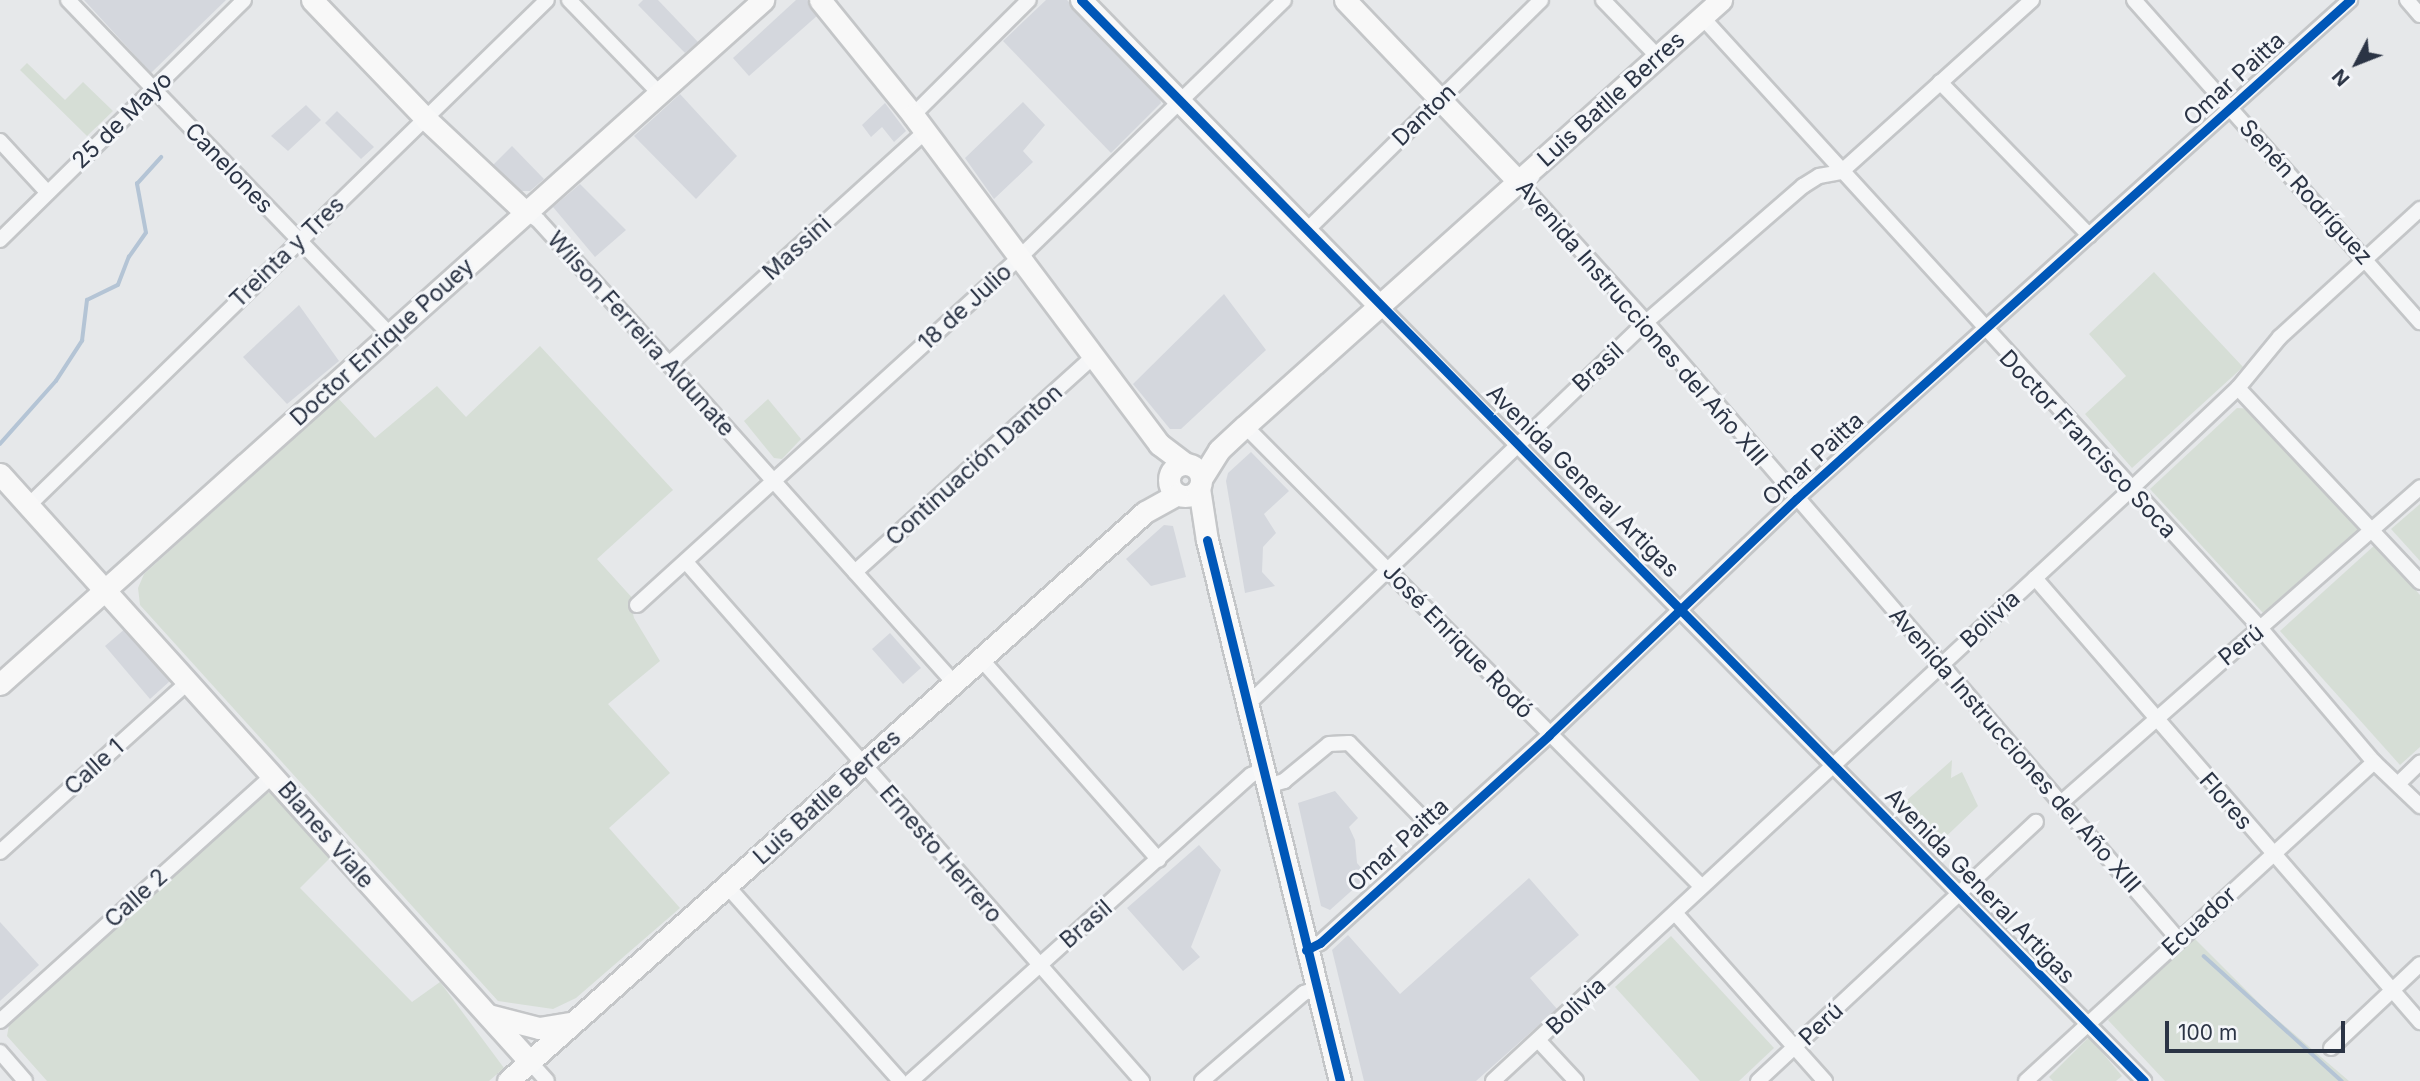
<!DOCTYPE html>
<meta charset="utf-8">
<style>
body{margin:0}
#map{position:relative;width:2420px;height:1081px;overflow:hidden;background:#e6e8ea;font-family:Inter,sans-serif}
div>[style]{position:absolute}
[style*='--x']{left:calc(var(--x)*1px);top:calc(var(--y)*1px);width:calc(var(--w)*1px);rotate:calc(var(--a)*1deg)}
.built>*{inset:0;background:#d4d7dd}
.green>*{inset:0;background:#d6ded6}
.stream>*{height:3.5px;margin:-1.75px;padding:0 1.75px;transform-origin:1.75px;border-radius:1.75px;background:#b4c4d5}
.roads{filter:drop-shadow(2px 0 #c4c6c8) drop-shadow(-2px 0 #c4c6c8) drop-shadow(0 2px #c4c6c8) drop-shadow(0 -2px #c4c6c8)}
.street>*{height:14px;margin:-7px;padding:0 7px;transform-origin:7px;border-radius:7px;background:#f5f6f7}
.secondary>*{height:21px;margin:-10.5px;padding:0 10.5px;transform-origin:10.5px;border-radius:10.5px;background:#f8f8f8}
.secondary>.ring{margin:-10.5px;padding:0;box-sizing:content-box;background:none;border:21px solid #f8f8f8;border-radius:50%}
.cycleway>*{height:9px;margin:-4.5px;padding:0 4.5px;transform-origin:4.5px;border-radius:4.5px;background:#0057b8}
span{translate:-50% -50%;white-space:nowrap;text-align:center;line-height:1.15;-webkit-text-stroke:6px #f4f6f9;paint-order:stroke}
.street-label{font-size:23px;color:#2b3445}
.north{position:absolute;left:2322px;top:28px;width:70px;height:70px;-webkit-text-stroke:5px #f4f6f9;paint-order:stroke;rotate:228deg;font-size:19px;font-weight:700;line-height:28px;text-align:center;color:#2b3445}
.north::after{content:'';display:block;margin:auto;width:24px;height:32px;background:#2b3445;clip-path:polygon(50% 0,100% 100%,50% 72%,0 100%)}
.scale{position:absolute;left:2165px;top:1021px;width:180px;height:32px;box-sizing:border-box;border:4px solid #2b3445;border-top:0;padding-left:9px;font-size:21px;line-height:24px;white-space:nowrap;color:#2b3445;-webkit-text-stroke:5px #f4f6f9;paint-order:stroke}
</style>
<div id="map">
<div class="built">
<div style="clip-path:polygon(84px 0,226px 0,151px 73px)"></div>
<div style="clip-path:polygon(643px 0,658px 0,698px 42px,685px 53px,638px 5px)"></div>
<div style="clip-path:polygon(796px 0,807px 0,818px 15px,749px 76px,733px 58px)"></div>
<div style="clip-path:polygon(1046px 0,1067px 0,1159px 95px,1161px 103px,1111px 153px,1003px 41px)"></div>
<div style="clip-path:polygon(680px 94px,737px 156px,696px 199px,634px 136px)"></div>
<div style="clip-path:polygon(1023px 102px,1045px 125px,1023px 151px,1033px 162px,994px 199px,965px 158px)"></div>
<div style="clip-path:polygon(885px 103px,906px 131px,894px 142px,882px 127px,871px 137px,862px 125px)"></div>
<div style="clip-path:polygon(306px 105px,321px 120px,288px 151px,271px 136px)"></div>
<div style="clip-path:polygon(337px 111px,374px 147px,361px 159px,325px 123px)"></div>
<div style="clip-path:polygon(512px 146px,544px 179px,530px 191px,512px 191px,490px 168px)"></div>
<div style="clip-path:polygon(580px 184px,626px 230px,595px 257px,553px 207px)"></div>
<div style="clip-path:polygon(1224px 294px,1266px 350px,1181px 429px,1170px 429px,1133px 384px)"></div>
<div style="clip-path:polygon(299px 305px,339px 361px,287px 404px,243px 357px)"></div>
<div style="clip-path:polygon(1251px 452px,1289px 491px,1264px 514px,1276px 533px,1263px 547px,1262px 572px,1275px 586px,1245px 593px,1226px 481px,1228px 473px)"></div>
<div style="clip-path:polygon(1164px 525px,1173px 526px,1186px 577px,1151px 586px,1126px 559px)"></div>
<div style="clip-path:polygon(126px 628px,170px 681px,150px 699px,105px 646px)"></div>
<div style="clip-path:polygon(890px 633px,921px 668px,903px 684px,872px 649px)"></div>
<div style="clip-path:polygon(1335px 791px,1358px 818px,1349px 827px,1355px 840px,1357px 863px,1368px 876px,1330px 910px,1321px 906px,1298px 803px)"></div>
<div style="clip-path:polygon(1199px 845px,1221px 870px,1191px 947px,1200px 957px,1183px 971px,1127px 908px)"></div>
<div style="clip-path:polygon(1529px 878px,1579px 935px,1530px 978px,1557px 1009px,1476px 1081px,1364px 1081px,1332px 950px,1348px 935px,1400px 994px)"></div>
<div style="clip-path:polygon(0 922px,39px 965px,0 1001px)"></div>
</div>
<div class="green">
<div style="clip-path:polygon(27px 63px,65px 100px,83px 82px,113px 111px,87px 136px,20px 70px)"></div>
<div style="clip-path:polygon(2154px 272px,2243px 367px,2132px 468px,2085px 414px,2126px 376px,2089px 334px)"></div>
<div style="clip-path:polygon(540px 346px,673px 490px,597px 559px,635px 601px,631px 605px,634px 618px,660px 661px,608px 704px,670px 773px,609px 828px,680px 908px,576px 998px,553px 1009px,498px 1001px,140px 605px,138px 588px,144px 574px,338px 398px,375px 438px,437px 386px,466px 417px)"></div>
<div style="clip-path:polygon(768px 399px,801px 439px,782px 459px,774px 458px,744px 421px)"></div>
<div style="clip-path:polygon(2237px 408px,2254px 409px,2360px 528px,2263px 613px,2150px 489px)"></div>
<div style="clip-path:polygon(2420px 504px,2420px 561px,2391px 529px)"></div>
<div style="clip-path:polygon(2376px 544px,2420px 595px,2420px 747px,2400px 765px,2280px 631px)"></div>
<div style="clip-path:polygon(1952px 760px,1951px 778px,1962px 772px,1978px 806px,1935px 847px,1897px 809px)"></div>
<div style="clip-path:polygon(271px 792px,330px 858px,300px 888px,412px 1002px,440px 982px,504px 1068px,489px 1081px,47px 1081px,7px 1036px,9px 1025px,262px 795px)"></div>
<div style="clip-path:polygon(1671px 936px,1774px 1048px,1739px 1081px,1700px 1081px,1615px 987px)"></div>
<div style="clip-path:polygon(2194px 938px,2265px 1009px,2349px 1081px,2165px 1081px,2108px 1020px,2170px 951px)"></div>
<div style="clip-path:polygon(2089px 1037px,2122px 1076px,2116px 1081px,2053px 1081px,2049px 1077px)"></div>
</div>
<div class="stream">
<div style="--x:0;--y:444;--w:84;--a:-48.4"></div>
<div style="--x:56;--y:381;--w:48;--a:-57"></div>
<div style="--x:82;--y:341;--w:41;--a:-83"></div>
<div style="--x:87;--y:300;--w:34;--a:-26"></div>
<div style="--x:118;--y:285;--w:30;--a:-69"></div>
<div style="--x:129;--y:257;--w:29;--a:-55"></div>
<div style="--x:146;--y:233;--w:50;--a:-100.4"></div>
<div style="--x:137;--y:184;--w:36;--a:-48"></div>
<div style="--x:2204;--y:956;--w:186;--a:42.2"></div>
</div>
<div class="roads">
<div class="street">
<div style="--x:68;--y:0;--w:465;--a:46.1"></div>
<div style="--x:569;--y:0;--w:131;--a:45.9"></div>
<div style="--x:1603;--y:0;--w:79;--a:46"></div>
<div style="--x:2134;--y:0;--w:431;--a:48.4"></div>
<div style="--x:2407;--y:0;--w:20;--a:49"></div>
<div style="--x:1702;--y:17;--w:830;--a:47.59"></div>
<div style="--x:2262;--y:630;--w:173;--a:49.7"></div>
<div style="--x:2374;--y:762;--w:64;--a:43.7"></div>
<div style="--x:1940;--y:82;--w:214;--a:45.8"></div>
<div style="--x:913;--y:115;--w:163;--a:-44.8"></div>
<div style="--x:0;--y:141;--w:69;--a:47.3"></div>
<div style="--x:1518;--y:181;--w:190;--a:47.8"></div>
<div style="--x:1646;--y:322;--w:815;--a:49.23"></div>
<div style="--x:526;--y:213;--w:14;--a:30"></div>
<div style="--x:538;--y:220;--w:195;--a:47.7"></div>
<div style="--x:669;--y:364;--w:428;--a:48.2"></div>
<div style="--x:1307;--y:230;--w:328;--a:-44.5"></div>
<div style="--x:0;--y:240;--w:342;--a:-44.5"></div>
<div style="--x:1379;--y:305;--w:1090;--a:45.41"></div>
<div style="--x:669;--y:364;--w:345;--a:-42.2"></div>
<div style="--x:2238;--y:388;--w:266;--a:46.8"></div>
<div style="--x:1245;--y:426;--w:648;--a:45.25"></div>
<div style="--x:29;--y:505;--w:723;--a:-44.27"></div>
<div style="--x:686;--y:562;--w:691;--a:48.7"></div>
<div style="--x:855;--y:572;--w:321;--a:-42.1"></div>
<div style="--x:2035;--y:578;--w:588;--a:49.07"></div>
<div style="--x:637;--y:605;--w:517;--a:-42.26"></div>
<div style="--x:1020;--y:257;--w:368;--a:-44.2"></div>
<div style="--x:981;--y:659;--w:268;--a:48.5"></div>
<div style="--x:1247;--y:705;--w:553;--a:-43.83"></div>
<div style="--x:1646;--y:322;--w:208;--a:-40.9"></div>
<div style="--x:1803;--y:186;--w:19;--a:-32"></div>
<div style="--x:1819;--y:176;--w:22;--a:-10"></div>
<div style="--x:1841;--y:172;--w:257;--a:-42"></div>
<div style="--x:2400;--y:782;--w:28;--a:-44"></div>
<div style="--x:1267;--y:786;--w:18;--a:-16"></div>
<div style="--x:1284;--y:781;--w:58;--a:-39.4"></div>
<div style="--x:1329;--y:744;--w:20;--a:-3"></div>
<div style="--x:1349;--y:743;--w:127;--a:45.6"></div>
<div style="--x:2062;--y:802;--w:477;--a:-41.3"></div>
<div style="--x:0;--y:852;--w:255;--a:-42.1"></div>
<div style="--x:728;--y:887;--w:259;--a:48.4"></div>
<div style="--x:1676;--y:914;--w:224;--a:48.3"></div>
<div style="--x:1306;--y:950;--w:16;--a:-27"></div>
<div style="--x:1320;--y:943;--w:309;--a:-42.2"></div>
<div style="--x:1549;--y:735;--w:342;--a:-43.7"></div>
<div style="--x:1796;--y:499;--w:746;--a:-42.01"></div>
<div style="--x:0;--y:1021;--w:367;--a:-42"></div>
<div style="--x:1538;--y:1040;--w:56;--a:47.2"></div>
<div style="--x:2331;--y:1048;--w:122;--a:-43.3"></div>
<div style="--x:0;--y:1052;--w:38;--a:49"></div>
<div style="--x:530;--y:1062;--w:25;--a:48"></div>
<div style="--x:911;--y:1081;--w:457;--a:-42"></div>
<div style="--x:1251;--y:775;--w:13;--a:-23"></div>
<div style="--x:1202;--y:1081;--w:135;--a:-40.8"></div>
<div style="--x:1304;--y:993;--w:12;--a:-20"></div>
<div style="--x:1493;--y:1081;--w:869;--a:-42.85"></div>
<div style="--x:2130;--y:490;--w:149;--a:-43.4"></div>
<div style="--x:2238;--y:388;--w:66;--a:-50.5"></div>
<div style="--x:2280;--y:337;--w:190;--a:-42.4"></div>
<div style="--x:1758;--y:1081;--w:380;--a:-43"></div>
<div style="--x:2026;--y:1081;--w:472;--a:-42.5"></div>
</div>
<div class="secondary">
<div style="--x:312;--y:0;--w:165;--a:46.2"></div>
<div style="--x:426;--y:119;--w:137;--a:43.2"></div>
<div style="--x:820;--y:0;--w:148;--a:51"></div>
<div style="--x:913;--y:115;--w:411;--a:53.2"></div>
<div style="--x:1159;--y:444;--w:31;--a:37"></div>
<div style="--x:1081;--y:0;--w:426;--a:45.7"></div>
<div style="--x:1345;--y:0;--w:250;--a:46.3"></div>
<div class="ring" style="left:1169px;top:464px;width:11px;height:11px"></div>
<div style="--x:0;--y:474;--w:792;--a:47.97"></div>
<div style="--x:1201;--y:479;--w:34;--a:-58"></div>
<div style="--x:1219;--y:450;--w:35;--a:-43"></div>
<div style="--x:1245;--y:426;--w:639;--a:-41.83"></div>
<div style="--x:1199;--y:488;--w:53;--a:81.3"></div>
<div style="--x:1207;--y:540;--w:557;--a:76.19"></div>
<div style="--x:0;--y:684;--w:1025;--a:-41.87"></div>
<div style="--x:488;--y:1015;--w:53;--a:14.3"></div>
<div style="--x:539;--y:1028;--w:32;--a:-9"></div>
<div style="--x:508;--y:1081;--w:854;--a:-41.77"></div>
<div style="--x:1145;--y:512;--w:37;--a:-29"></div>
</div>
</div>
<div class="cycleway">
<div style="--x:1081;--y:0;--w:1516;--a:45.48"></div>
<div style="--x:1207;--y:540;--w:557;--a:76.19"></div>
<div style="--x:1306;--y:950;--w:16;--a:-27"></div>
<div style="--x:1320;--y:943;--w:309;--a:-42.2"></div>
<div style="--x:1549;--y:735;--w:342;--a:-43.7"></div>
<div style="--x:1796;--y:499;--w:746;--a:-42.01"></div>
</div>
<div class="street-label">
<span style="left:2234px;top:79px;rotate:-42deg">Omar Paitta</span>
<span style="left:1611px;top:99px;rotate:-42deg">Luis Batlle Berres</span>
<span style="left:1424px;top:115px;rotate:-44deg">Danton</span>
<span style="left:122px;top:120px;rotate:-44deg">25 de Mayo</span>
<span style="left:229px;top:168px;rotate:46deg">Canelones</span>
<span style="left:2306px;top:192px;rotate:48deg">Senén Rodríguez</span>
<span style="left:797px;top:248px;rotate:-42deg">Massini</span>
<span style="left:287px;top:252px;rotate:-44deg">Treinta y Tres</span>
<span style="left:965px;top:307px;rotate:-42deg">18 de Julio</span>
<span style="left:1642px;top:323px;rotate:49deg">Avenida Instrucciones del Año XIII</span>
<span style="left:641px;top:334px;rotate:48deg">Wilson Ferreira Aldunate</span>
<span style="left:382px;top:342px;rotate:-42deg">Doctor Enrique Pouey</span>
<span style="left:1598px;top:367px;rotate:-43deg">Brasil</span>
<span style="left:2088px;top:444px;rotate:47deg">Doctor Francisco Soca</span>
<span style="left:1813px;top:459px;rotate:-42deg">Omar Paitta</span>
<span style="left:974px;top:465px;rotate:-42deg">Continuación Danton</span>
<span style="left:1583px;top:481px;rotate:45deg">Avenida General Artigas</span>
<span style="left:1990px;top:619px;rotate:-43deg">Bolivia</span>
<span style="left:1458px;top:641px;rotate:46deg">José Enrique Rodó</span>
<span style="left:2241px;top:645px;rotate:-39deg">Perú</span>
<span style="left:2015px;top:750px;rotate:49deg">Avenida Instrucciones del Año XIII</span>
<span style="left:94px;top:767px;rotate:-42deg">Calle 1</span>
<span style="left:827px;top:797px;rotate:-42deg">Luis Batlle Berres</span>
<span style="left:2226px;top:801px;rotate:49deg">Flores</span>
<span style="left:326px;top:835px;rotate:49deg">Blanes Viale</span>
<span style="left:1398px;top:845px;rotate:-42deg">Omar Paitta</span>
<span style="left:941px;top:854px;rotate:49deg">Ernesto Herrero</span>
<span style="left:1980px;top:886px;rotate:46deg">Avenida General Artigas</span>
<span style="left:136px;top:898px;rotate:-42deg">Calle 2</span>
<span style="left:2199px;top:921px;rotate:-42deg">Ecuador</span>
<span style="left:1086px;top:924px;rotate:-41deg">Brasil</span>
<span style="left:1576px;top:1006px;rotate:-43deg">Bolivia</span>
<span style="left:1821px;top:1024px;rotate:-43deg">Perú</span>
</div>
<div class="north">N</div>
<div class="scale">100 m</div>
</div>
